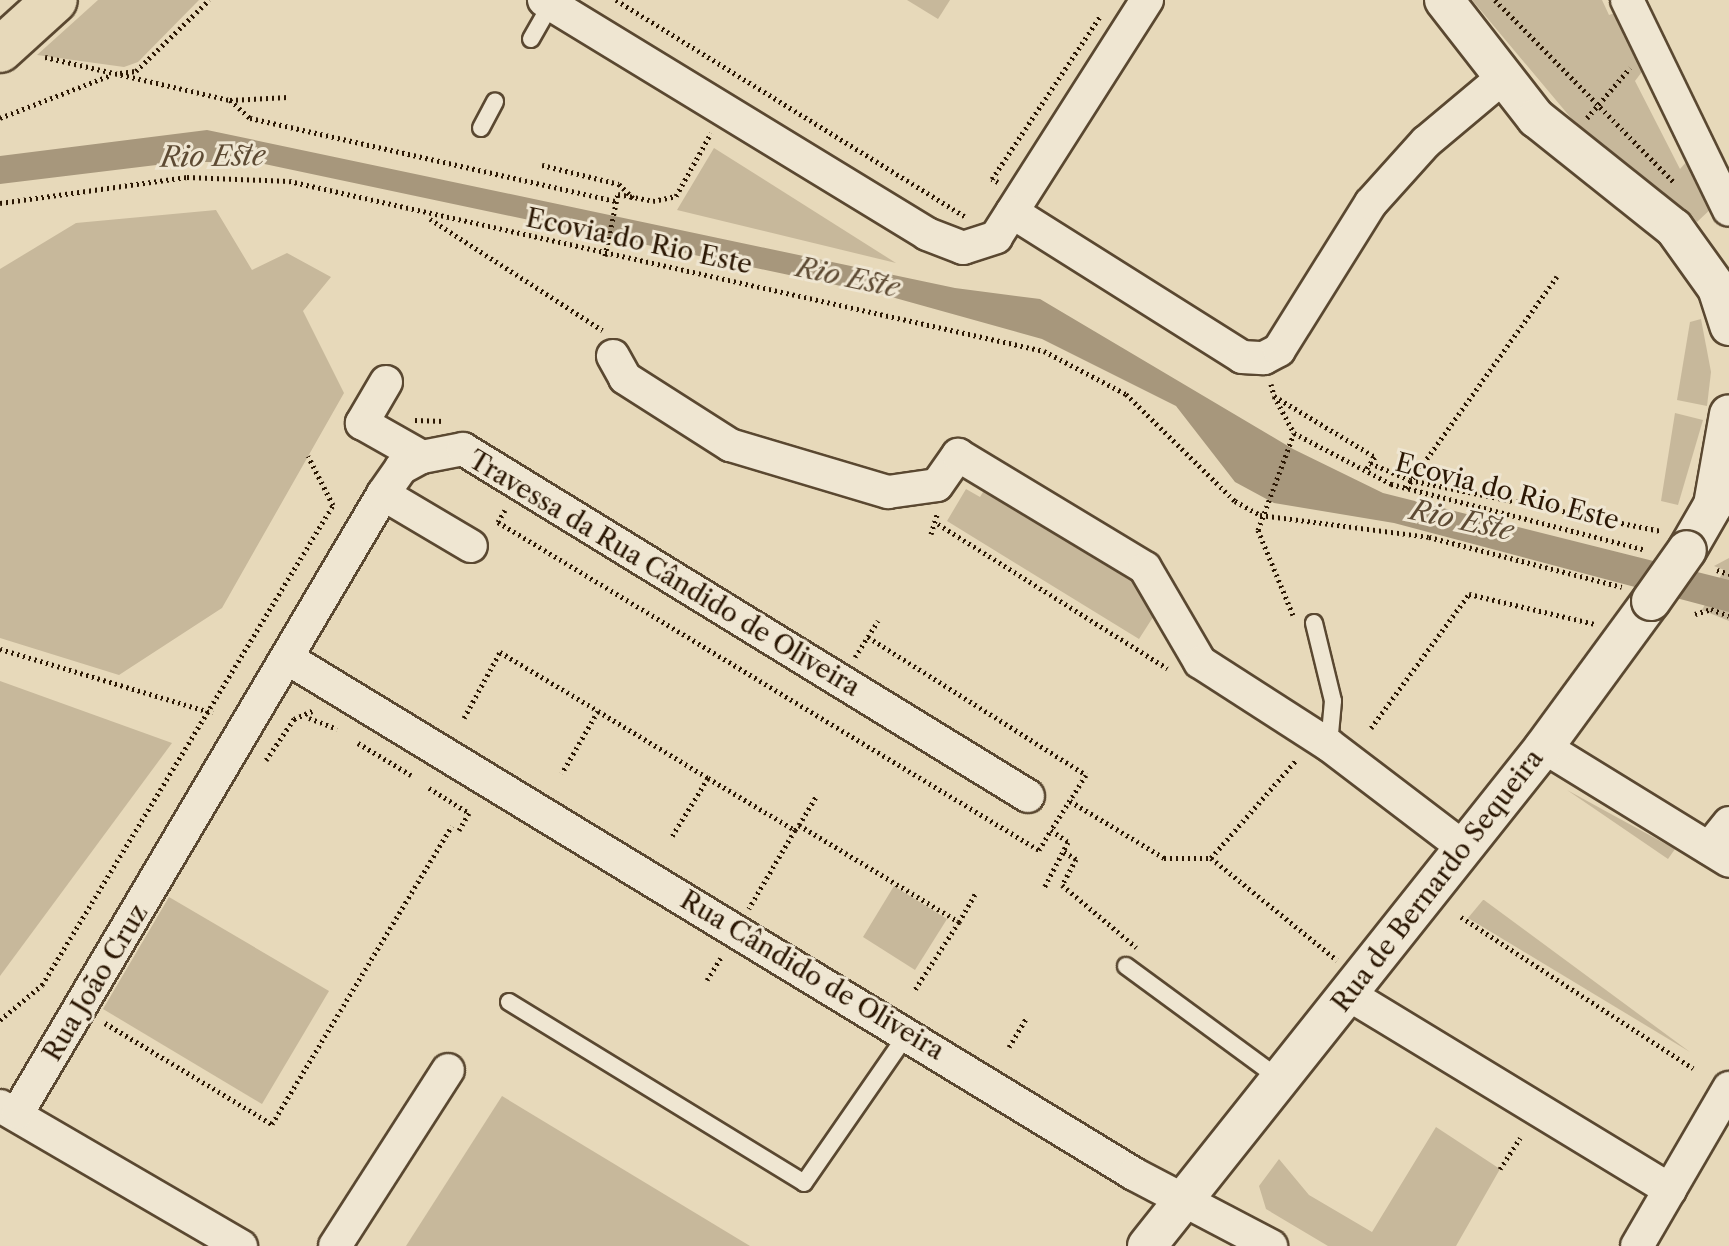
<!DOCTYPE html>
<meta charset="utf-8">
<style>
body{margin:0}
#map{position:relative;width:1729px;height:1246px;overflow:hidden;background:#e7d9ba;font-family:"Libre Caslon Text",serif}
div>[style]{position:absolute}
[style*='--x']{left:calc(var(--x)*1px);top:calc(var(--y)*1px);width:calc(var(--w)*1px);rotate:calc(var(--a)*1deg)}
.green>*{inset:0;background:#c7b89b}
.water>*{inset:0;background:#a7977c}
.path>*{height:5px;margin-top:-2.5px;transform-origin:0;background:repeating-linear-gradient(90deg,#2b1703 0 2px,transparent 0 6px)}
.roads{filter:drop-shadow(2px 0 #5a4831) drop-shadow(-2px 0 #5a4831) drop-shadow(0 2px #5a4831) drop-shadow(0 -2px #5a4831)}
.service>*{height:16px;margin:-8px;padding:0 8px;transform-origin:8px;border-radius:8px;background:#efe6d2}
.minor>*{height:32px;margin:-16px;padding:0 16px;transform-origin:16px;border-radius:16px;background:#efe6d2}
.tertiary>*{height:38px;margin:-19px;padding:0 19px;transform-origin:19px;border-radius:19px;background:#efe6d2}
.trunk>*{height:44px;margin:-22px;padding:0 22px;transform-origin:22px;border-radius:22px;background:#e7d9ba}
.bridges{filter:drop-shadow(2px 0 #5a4831) drop-shadow(-2px 0 #5a4831) drop-shadow(0 2px #5a4831) drop-shadow(0 -2px #5a4831)}
.tertiary-bridge>*{height:38px;margin:-19px;padding:0 19px;transform-origin:19px;border-radius:19px;background:#efe6d2}
span{translate:-50% -50%;white-space:nowrap;text-align:center;line-height:1.15;-webkit-text-stroke:6px #efe6d2;paint-order:stroke}
.street-label{font-size:26px;color:#2b1703}
.water-label{font-size:28px;color:#5d4a33;font-style:italic}
</style>
<div id="map">
<div class="green">
<div style="clip-path:polygon(98px 0,199px 0,138px 62px,124px 67px,37px 55px)"></div>
<div style="clip-path:polygon(907px 0,950px 0,938px 19px)"></div>
<div style="clip-path:polygon(1472px 0,1602px 0,1609px 15px,1621px 11px,1644px 69px,1635px 81px,1680px 169px,1689px 159px,1716px 204px,1697px 222px,1576px 124px)"></div>
<div style="clip-path:polygon(714px 148px,896px 263px,677px 210px)"></div>
<div style="clip-path:polygon(216px 210px,252px 270px,287px 253px,331px 277px,303px 311px,344px 393px,222px 608px,119px 675px,0 638px,0 269px,76px 223px)"></div>
<div style="clip-path:polygon(1701px 319px,1711px 372px,1707px 406px,1677px 400px,1690px 322px)"></div>
<div style="clip-path:polygon(1675px 413px,1703px 420px,1678px 505px,1661px 501px)"></div>
<div style="clip-path:polygon(988px 484px,1136px 574px,1155px 614px,1139px 639px,947px 521px,966px 489px,980px 497px)"></div>
<div style="clip-path:polygon(1729px 558px,1729px 621px,1702px 610px,1724px 570px,1714px 566px)"></div>
<div style="clip-path:polygon(0 681px,172px 743px,0 976px)"></div>
<div style="clip-path:polygon(1567px 790px,1675px 849px,1668px 859px)"></div>
<div style="clip-path:polygon(894px 886px,947px 919px,915px 970px,863px 937px)"></div>
<div style="clip-path:polygon(169px 897px,329px 991px,262px 1104px,103px 1009px)"></div>
<div style="clip-path:polygon(1483px 900px,1484px 900px,1690px 1052px,1468px 918px)"></div>
<div style="clip-path:polygon(502px 1096px,750px 1246px,406px 1246px)"></div>
<div style="clip-path:polygon(1436px 1127px,1500px 1169px,1456px 1246px,1328px 1246px,1266px 1209px,1259px 1186px,1279px 1159px,1309px 1195px,1372px 1232px)"></div>
</div>
<div class="water">
<div style="clip-path:polygon(207px 130px,955px 288px,1040px 299px,1293px 449px,1383px 493px,1729px 580px,1729px 612px,1394px 523px,1274px 503px,1235px 482px,1176px 406px,1042px 339px,888px 296px,255px 162px,181px 162px,0 184px,0 156px)"></div>
</div>
<div class="path">
<div style="--x:616;--y:0;--w:410;--a:31.8"></div>
<div style="--x:1495;--y:0;--w:255;--a:45.5"></div>
<div style="--x:45;--y:57;--w:190;--a:13.1"></div>
<div style="--x:230;--y:100;--w:58;--a:-3"></div>
<div style="--x:120;--y:73;--w:16;--a:-7"></div>
<div style="--x:136;--y:71;--w:102;--a:-44.2"></div>
<div style="--x:230;--y:100;--w:27;--a:42"></div>
<div style="--x:250;--y:118;--w:375;--a:12.8"></div>
<div style="--x:0;--y:118;--w:119;--a:-21.2"></div>
<div style="--x:1587;--y:118;--w:66;--a:-49.3"></div>
<div style="--x:542;--y:165;--w:79;--a:13.9"></div>
<div style="--x:619;--y:184;--w:20;--a:45"></div>
<div style="--x:998;--y:182;--w:7;--a:-153"></div>
<div style="--x:992;--y:179;--w:197;--a:-56.4"></div>
<div style="--x:0;--y:203;--w:189;--a:-7.9"></div>
<div style="--x:187;--y:177;--w:102;--a:2.2"></div>
<div style="--x:289;--y:181;--w:774;--a:12.69"></div>
<div style="--x:1044;--y:351;--w:93;--a:27.7"></div>
<div style="--x:1126;--y:394;--w:153;--a:44.5"></div>
<div style="--x:1235;--y:501;--w:29;--a:29"></div>
<div style="--x:1260;--y:515;--w:170;--a:7.4"></div>
<div style="--x:1429;--y:537;--w:199;--a:14.5"></div>
<div style="--x:430;--y:219;--w:205;--a:32.8"></div>
<div style="--x:605;--y:256;--w:63;--a:-78.2"></div>
<div style="--x:618;--y:194;--w:36;--a:11"></div>
<div style="--x:653;--y:201;--w:24;--a:-12"></div>
<div style="--x:676;--y:196;--w:72;--a:-60.9"></div>
<div style="--x:1271;--y:384;--w:12;--a:76"></div>
<div style="--x:1274;--y:396;--w:118;--a:31.1"></div>
<div style="--x:1375;--y:457;--w:17;--a:126"></div>
<div style="--x:1274;--y:396;--w:42;--a:61.6"></div>
<div style="--x:1294;--y:433;--w:110;--a:27.7"></div>
<div style="--x:1391;--y:484;--w:263;--a:14.5"></div>
<div style="--x:415;--y:420;--w:29;--a:2"></div>
<div style="--x:1370;--y:463;--w:43;--a:23"></div>
<div style="--x:1410;--y:480;--w:256;--a:11.5"></div>
<div style="--x:1406;--y:488;--w:260;--a:-54.5"></div>
<div style="--x:505;--y:510;--w:14;--a:120"></div>
<div style="--x:498;--y:522;--w:633;--a:31.23"></div>
<div style="--x:1039;--y:850;--w:23;--a:-59"></div>
<div style="--x:938;--y:524;--w:271;--a:32.2"></div>
<div style="--x:931;--y:534;--w:21;--a:-73"></div>
<div style="--x:1717;--y:570;--w:13;--a:18"></div>
<div style="--x:1695;--y:614;--w:17;--a:-17"></div>
<div style="--x:1711;--y:609;--w:19;--a:21"></div>
<div style="--x:1293;--y:615;--w:92;--a:-112.4"></div>
<div style="--x:1258;--y:530;--w:103;--a:-69.6"></div>
<div style="--x:868;--y:637;--w:258;--a:32.3"></div>
<div style="--x:1086;--y:775;--w:65;--a:122.5"></div>
<div style="--x:1051;--y:830;--w:21;--a:35"></div>
<div style="--x:1068;--y:842;--w:52;--a:117.6"></div>
<div style="--x:0;--y:649;--w:222;--a:16.7"></div>
<div style="--x:855;--y:657;--w:43;--a:-57.4"></div>
<div style="--x:598;--y:711;--w:129;--a:31.3"></div>
<div style="--x:708;--y:778;--w:70;--a:121.7"></div>
<div style="--x:309;--y:718;--w:30;--a:21"></div>
<div style="--x:464;--y:718;--w:75;--a:-61.4"></div>
<div style="--x:500;--y:652;--w:114;--a:31"></div>
<div style="--x:598;--y:711;--w:72;--a:120.1"></div>
<div style="--x:1371;--y:728;--w:166;--a:-53.8"></div>
<div style="--x:1469;--y:594;--w:130;--a:13.4"></div>
<div style="--x:358;--y:743;--w:62;--a:31.1"></div>
<div style="--x:266;--y:760;--w:50;--a:-55.7"></div>
<div style="--x:294;--y:719;--w:20;--a:-24"></div>
<div style="--x:708;--y:778;--w:101;--a:30.9"></div>
<div style="--x:795;--y:830;--w:91;--a:120.5"></div>
<div style="--x:429;--y:788;--w:47;--a:32"></div>
<div style="--x:469;--y:813;--w:20;--a:120"></div>
<div style="--x:1070;--y:801;--w:110;--a:31.2"></div>
<div style="--x:1164;--y:858;--w:47;--a:0"></div>
<div style="--x:1211;--y:858;--w:162;--a:39"></div>
<div style="--x:799;--y:825;--w:33;--a:-59"></div>
<div style="--x:795;--y:830;--w:6;--a:-51"></div>
<div style="--x:799;--y:825;--w:187;--a:31.2"></div>
<div style="--x:959;--y:922;--w:82;--a:123.1"></div>
<div style="--x:1064;--y:852;--w:14;--a:30"></div>
<div style="--x:1076;--y:859;--w:30;--a:118"></div>
<div style="--x:1062;--y:885;--w:97;--a:40"></div>
<div style="--x:1211;--y:858;--w:131;--a:-49"></div>
<div style="--x:1461;--y:917;--w:277;--a:33.1"></div>
<div style="--x:959;--y:922;--w:34;--a:-60"></div>
<div style="--x:707;--y:980;--w:26;--a:-58"></div>
<div style="--x:0;--y:1020;--w:55;--a:-39.8"></div>
<div style="--x:42;--y:985;--w:561;--a:-58.77"></div>
<div style="--x:333;--y:505;--w:55;--a:-117"></div>
<div style="--x:105;--y:1023;--w:195;--a:31.2"></div>
<div style="--x:272;--y:1124;--w:348;--a:-58.9"></div>
<div style="--x:1009;--y:1047;--w:35;--a:-59"></div>
<div style="--x:1500;--y:1169;--w:37;--a:-57"></div>
</div>
<div class="roads">
<div class="service">
<div style="--x:531;--y:39;--w:40;--a:-60.3"></div>
<div style="--x:481;--y:128;--w:30;--a:-62"></div>
<div style="--x:1314;--y:623;--w:80;--a:76.3"></div>
<div style="--x:1333;--y:701;--w:44;--a:95.2"></div>
<div style="--x:1126;--y:966;--w:191;--a:36.3"></div>
<div style="--x:509;--y:1002;--w:346;--a:31.5"></div>
<div style="--x:804;--y:1183;--w:183;--a:-55.3"></div>
</div>
<div class="minor">
<div style="--x:544;--y:0;--w:449;--a:31.4"></div>
<div style="--x:927;--y:234;--w:39;--a:21"></div>
<div style="--x:963;--y:248;--w:35;--a:-18"></div>
<div style="--x:996;--y:237;--w:281;--a:-57.5"></div>
<div style="--x:1627;--y:0;--w:233;--a:64.1"></div>
<div style="--x:1012;--y:212;--w:272;--a:32.2"></div>
<div style="--x:1242;--y:357;--w:22;--a:3"></div>
<div style="--x:1264;--y:358;--w:17;--a:-28"></div>
<div style="--x:1279;--y:350;--w:173;--a:-58"></div>
<div style="--x:1371;--y:203;--w:82;--a:-48"></div>
<div style="--x:1426;--y:142;--w:98;--a:-40"></div>
<div style="--x:613;--y:356;--w:25;--a:61"></div>
<div style="--x:625;--y:378;--w:125;--a:32.5"></div>
<div style="--x:730;--y:445;--w:165;--a:16.6"></div>
<div style="--x:888;--y:492;--w:49;--a:-8.1"></div>
<div style="--x:937;--y:485;--w:37;--a:-55"></div>
<div style="--x:958;--y:455;--w:218;--a:31.1"></div>
<div style="--x:1145;--y:568;--w:109;--a:59.7"></div>
<div style="--x:1200;--y:662;--w:153;--a:32.8"></div>
<div style="--x:1329;--y:745;--w:170;--a:37.3"></div>
<div style="--x:386;--y:382;--w:48;--a:120.3"></div>
<div style="--x:362;--y:423;--w:69;--a:29.5"></div>
<div style="--x:383;--y:494;--w:102;--a:30.6"></div>
<div style="--x:287;--y:658;--w:992;--a:31.35"></div>
<div style="--x:1134;--y:1174;--w:155;--a:27.7"></div>
<div style="--x:1544;--y:747;--w:217;--a:31.6"></div>
<div style="--x:1709;--y:848;--w:32;--a:-51"></div>
<div style="--x:1348;--y:994;--w:377;--a:31.3"></div>
<div style="--x:0;--y:1106;--w:279;--a:30.2"></div>
<div style="--x:18;--y:1112;--w:718;--a:-59.43"></div>
<div style="--x:383;--y:494;--w:32;--a:-55"></div>
<div style="--x:401;--y:468;--w:24;--a:-28"></div>
<div style="--x:422;--y:457;--w:42;--a:-11"></div>
<div style="--x:463;--y:449;--w:663;--a:31.56"></div>
<div style="--x:335;--y:1246;--w:209;--a:-57.3"></div>
<div style="--x:1637;--y:1246;--w:183;--a:-59.8"></div>
</div>
<div class="tertiary">
<div style="--x:1444;--y:0;--w:150;--a:52.1"></div>
<div style="--x:1536;--y:118;--w:176;--a:38.6"></div>
<div style="--x:1674;--y:228;--w:74;--a:54.4"></div>
<div style="--x:1717;--y:288;--w:40;--a:72"></div>
<div style="--x:1687;--y:550;--w:52;--a:-60"></div>
<div style="--x:1713;--y:505;--w:92;--a:-80"></div>
<div style="--x:1147;--y:1246;--w:638;--a:-51.49"></div>
<div style="--x:1544;--y:747;--w:181;--a:-53.8"></div>
</div>
<div class="trunk">
<div style="--x:0;--y:50;--w:74;--a:-42.3"></div>
</div>
</div>
<div class="bridges">
<div class="tertiary-bridge">
<div style="--x:1651;--y:601;--w:62;--a:-54.8"></div>
</div>
</div>
<div class="street-label">
<span style="left:639px;top:242px;rotate:12deg">Ecovia do Rio Este</span>
<span style="left:1507px;top:492px;rotate:15deg">Ecovia do Rio Este</span>
<span style="left:664px;top:574px;rotate:31deg">Travessa da Rua Cândido de Oliveira</span>
<span style="left:1438px;top:881px;rotate:-52deg">Rua de Bernardo Sequeira</span>
<span style="left:812px;top:976px;rotate:31deg">Rua Cândido de Oliveira</span>
<span style="left:96px;top:983px;rotate:-59deg">Rua João Cruz</span>
</div>
<div class="water-label">
<span style="left:213px;top:156px;rotate:-1deg">Rio Este</span>
<span style="left:848px;top:277px;rotate:12deg">Rio Este</span>
<span style="left:1462px;top:520px;rotate:12deg">Rio Este</span>
</div>
</div>
